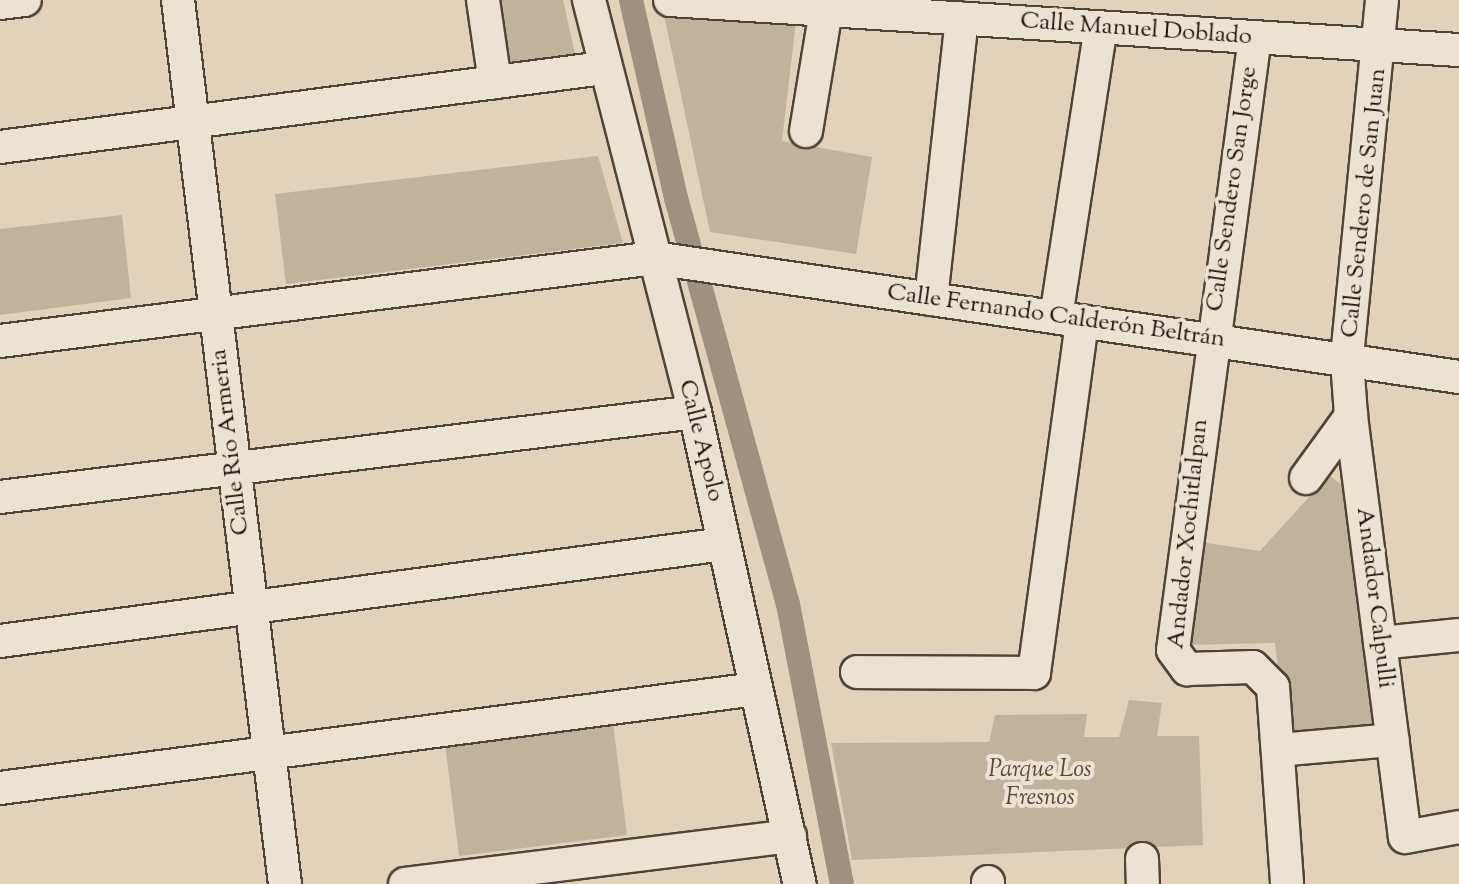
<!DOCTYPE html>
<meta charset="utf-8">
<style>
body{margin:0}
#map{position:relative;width:1459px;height:884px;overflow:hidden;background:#e0d3b9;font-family:"Sorts Mill Goudy",serif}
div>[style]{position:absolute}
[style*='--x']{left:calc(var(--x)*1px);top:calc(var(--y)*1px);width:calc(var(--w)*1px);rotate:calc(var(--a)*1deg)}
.green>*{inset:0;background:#bfb39c}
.canal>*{height:24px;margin:-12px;padding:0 12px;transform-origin:12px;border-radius:12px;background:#9e927e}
.roads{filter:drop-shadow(2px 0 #4e4437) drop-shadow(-2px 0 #4e4437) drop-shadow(0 2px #4e4437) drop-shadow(0 -2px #4e4437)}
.minor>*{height:32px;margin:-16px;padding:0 16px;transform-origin:16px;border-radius:16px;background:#ebe2d2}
span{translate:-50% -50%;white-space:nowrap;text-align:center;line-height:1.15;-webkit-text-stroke:8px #ebe2d2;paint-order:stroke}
.street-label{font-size:24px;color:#1d150c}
.park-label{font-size:24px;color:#564c3e;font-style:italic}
</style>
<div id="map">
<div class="green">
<div style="clip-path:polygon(489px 0,563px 0,577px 63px,499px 75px)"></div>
<div style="clip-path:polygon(663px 10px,796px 21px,782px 141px,872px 157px,856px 254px,710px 232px)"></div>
<div style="clip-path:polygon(598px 156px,623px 243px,286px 284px,275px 194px)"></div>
<div style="clip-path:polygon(122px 215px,131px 298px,0 315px,0 229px)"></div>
<div style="clip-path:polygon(1329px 475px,1349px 491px,1377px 731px,1287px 740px,1275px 643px,1184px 645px,1194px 541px,1260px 551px)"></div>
<div style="clip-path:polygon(1129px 700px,1162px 703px,1157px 736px,1199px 736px,1203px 845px,852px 860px,831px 743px,989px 742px,995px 715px,1087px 714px,1084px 737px,1119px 737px)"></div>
<div style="clip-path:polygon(613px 723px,627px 835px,459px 856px,445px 744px)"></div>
</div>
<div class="canal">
<div style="--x:631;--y:0;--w:203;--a:77.2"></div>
<div style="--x:676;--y:198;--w:421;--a:74.6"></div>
<div style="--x:788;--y:604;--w:285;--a:79.1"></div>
</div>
<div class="roads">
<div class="minor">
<div style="--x:178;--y:0;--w:890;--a:83.1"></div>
<div style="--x:483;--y:0;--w:83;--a:81.7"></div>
<div style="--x:589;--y:0;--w:425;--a:75.6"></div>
<div style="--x:695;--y:412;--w:484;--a:77.5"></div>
<div style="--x:670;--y:0;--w:791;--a:3.63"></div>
<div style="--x:1382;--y:0;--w:362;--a:95.6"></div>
<div style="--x:1347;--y:360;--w:56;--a:85.9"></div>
<div style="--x:1351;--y:416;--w:424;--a:82.7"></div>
<div style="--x:1405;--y:837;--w:55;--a:-10.5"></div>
<div style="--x:0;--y:3;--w:25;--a:-7"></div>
<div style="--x:1255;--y:37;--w:618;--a:97.62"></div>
<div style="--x:1173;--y:650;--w:24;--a:54"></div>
<div style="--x:1187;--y:669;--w:66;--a:-1.7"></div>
<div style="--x:1253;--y:667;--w:28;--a:45"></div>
<div style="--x:1273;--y:687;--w:197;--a:85.9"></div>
<div style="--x:806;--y:131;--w:123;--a:-80.6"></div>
<div style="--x:0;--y:147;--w:608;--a:-7.46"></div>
<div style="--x:931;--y:299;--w:282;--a:-83.7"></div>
<div style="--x:1056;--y:317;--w:293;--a:-81.2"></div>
<div style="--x:0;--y:341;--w:659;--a:-7.23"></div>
<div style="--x:654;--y:258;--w:814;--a:8.41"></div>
<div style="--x:1306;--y:478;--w:77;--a:-54"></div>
<div style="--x:0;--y:497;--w:700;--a:-6.97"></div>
<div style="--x:0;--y:641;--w:730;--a:-7.63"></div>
<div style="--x:1380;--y:643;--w:79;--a:-5.8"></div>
<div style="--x:857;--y:672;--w:177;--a:0.3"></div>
<div style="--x:1034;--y:673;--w:355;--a:-82.2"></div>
<div style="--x:1278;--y:750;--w:115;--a:-5"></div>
<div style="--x:0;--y:788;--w:762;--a:-7.46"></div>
<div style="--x:1142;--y:859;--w:25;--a:88"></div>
<div style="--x:988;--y:882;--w:2;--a:90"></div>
<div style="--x:405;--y:884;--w:388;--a:-7.1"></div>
</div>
</div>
<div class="street-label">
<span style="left:1136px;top:30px;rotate:4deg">Calle Manuel Doblado</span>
<span style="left:1233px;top:189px;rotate:-82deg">Calle Sendero San Jorge</span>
<span style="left:1365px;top:203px;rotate:-84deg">Calle Sendero de San Juan</span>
<span style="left:1056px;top:317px;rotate:8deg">Calle Fernando Calderón Beltrán</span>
<span style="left:700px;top:441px;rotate:76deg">Calle Apolo</span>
<span style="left:231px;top:442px;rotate:-97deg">Calle Río Armeria</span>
<span style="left:1189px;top:534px;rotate:-84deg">Andador Xochitlalpan</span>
<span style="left:1374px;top:598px;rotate:83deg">Andador Calpulli</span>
</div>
<div class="park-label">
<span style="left:1040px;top:785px">Parque Los<br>Fresnos</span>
</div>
</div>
